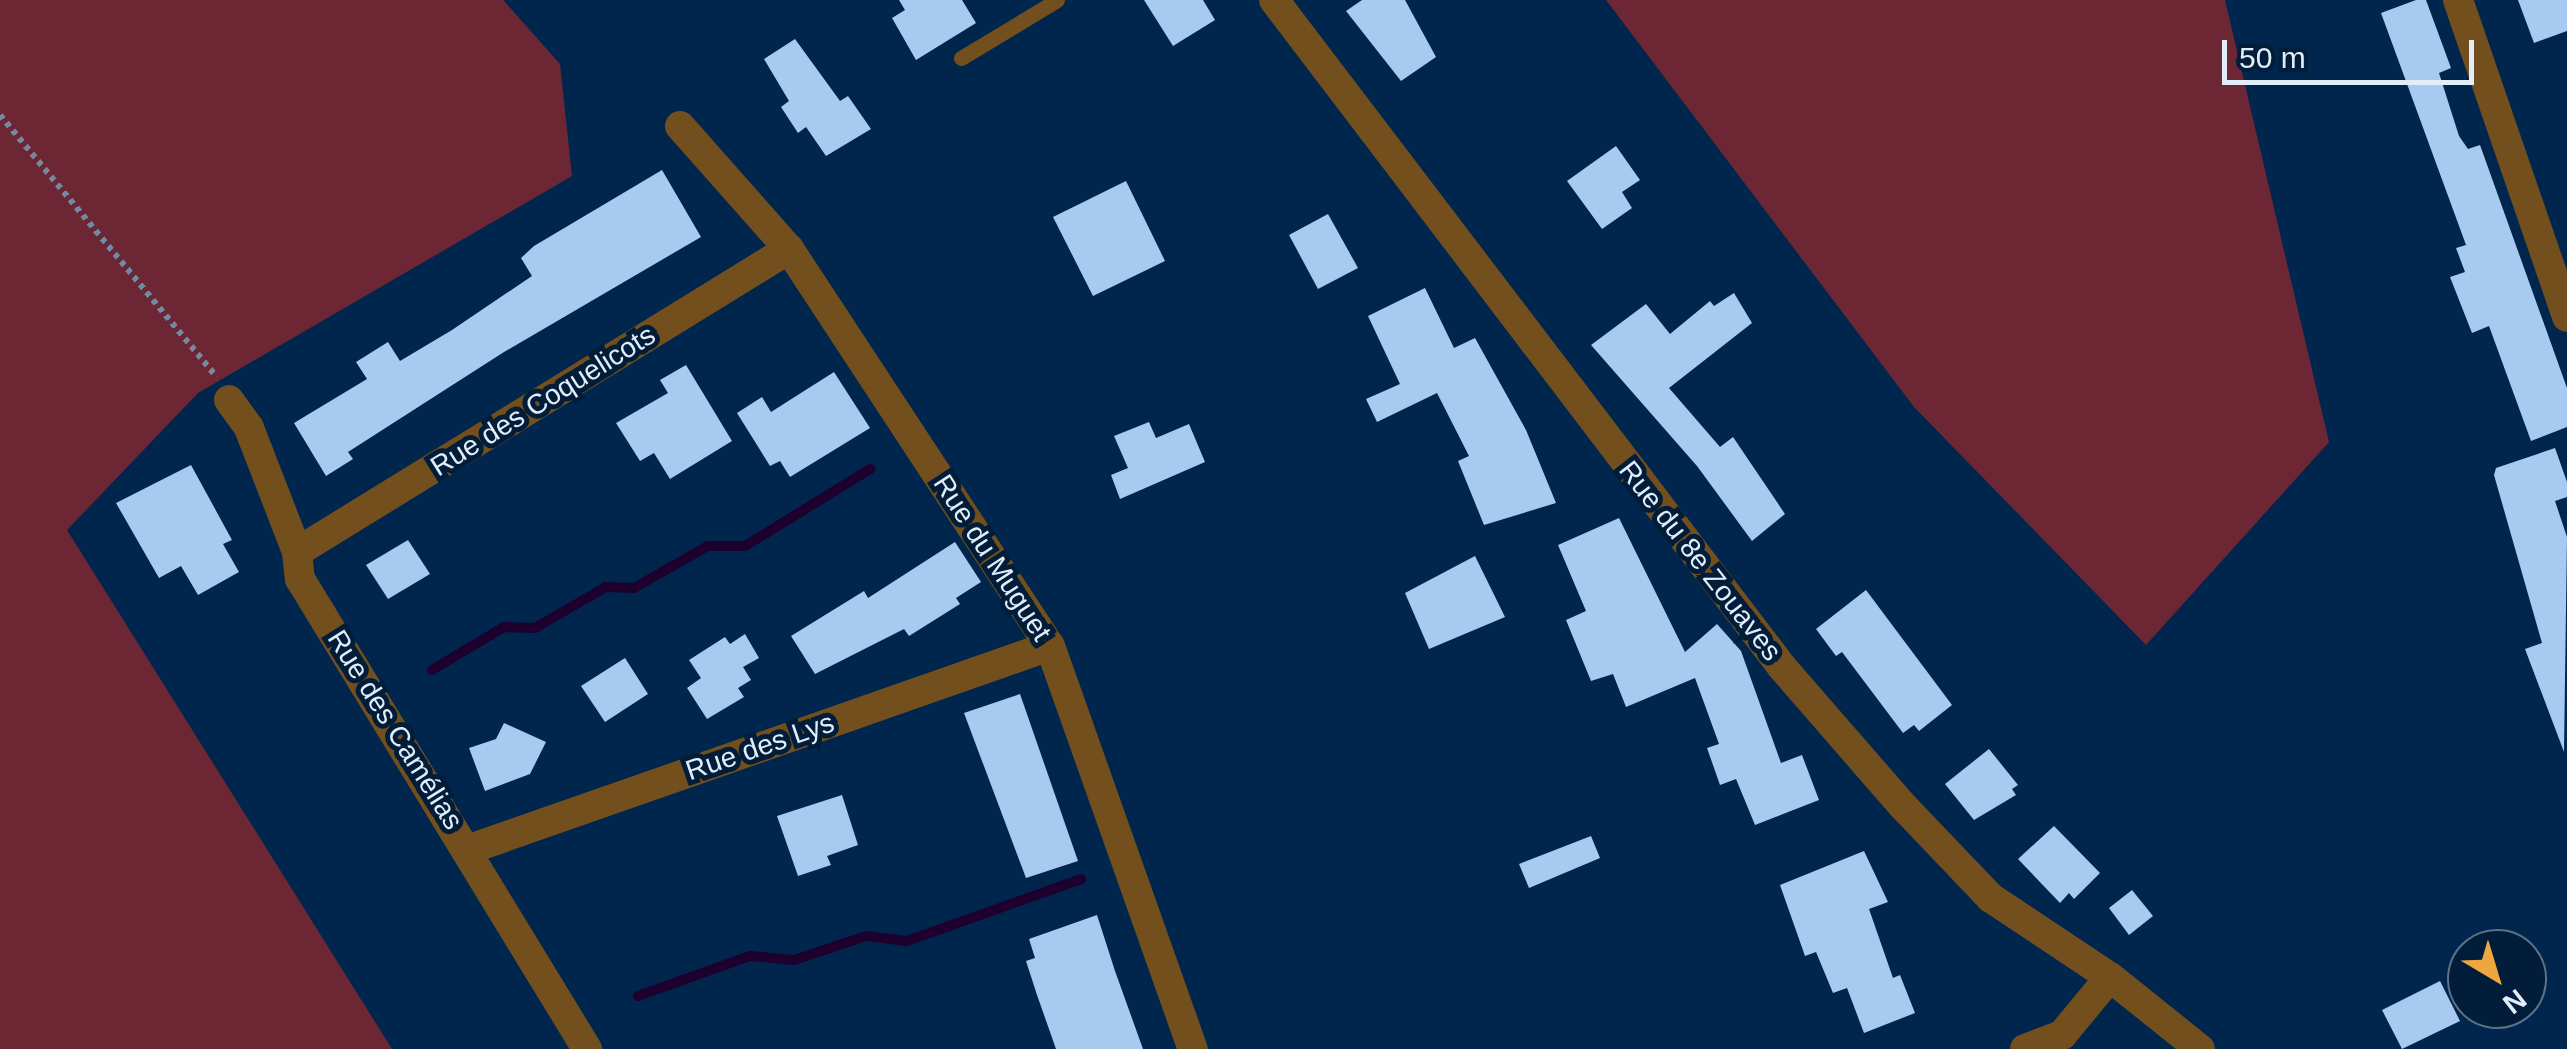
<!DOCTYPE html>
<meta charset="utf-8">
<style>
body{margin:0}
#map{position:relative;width:2567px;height:1049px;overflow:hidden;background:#00264e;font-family:Arial,sans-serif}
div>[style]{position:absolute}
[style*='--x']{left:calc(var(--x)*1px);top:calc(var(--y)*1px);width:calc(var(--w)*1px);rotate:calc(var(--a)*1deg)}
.green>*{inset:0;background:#6d2633}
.stream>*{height:10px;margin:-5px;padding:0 5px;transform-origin:5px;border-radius:5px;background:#1e002e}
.building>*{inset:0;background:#a8caf0}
.path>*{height:6px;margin-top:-3px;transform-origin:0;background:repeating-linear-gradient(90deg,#718aa4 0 5px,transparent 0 10px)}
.lane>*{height:15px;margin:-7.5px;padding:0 7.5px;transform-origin:7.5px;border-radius:7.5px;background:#724f1d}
.street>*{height:30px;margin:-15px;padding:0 15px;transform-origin:15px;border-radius:15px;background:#724f1d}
span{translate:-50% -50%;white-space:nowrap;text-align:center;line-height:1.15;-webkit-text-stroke:10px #021d39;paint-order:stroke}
.street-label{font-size:28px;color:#e2edfa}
.north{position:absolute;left:2447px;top:929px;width:100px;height:100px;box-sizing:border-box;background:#021d39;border:2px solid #5c7086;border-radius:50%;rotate:142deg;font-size:28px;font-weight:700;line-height:40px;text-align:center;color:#e2edfa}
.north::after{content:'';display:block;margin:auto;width:35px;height:45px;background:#f0a63e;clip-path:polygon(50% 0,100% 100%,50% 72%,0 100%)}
.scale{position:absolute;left:2222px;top:40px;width:252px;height:45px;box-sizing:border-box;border:5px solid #e2edfa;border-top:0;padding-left:12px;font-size:30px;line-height:35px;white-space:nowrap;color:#e2edfa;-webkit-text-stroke:8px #021d39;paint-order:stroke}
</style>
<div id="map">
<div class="green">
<div style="clip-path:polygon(0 0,503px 0,560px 64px,572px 176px,198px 393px,67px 530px,392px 1049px,0 1049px)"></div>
<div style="clip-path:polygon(1606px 0,2225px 0,2329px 442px,2146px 645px,1914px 407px)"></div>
</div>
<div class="stream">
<div style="--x:432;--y:670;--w:84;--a:-30.8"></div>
<div style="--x:504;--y:627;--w:31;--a:2"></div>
<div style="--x:535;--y:628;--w:82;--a:-30"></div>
<div style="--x:606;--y:587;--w:28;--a:2"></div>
<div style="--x:634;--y:588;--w:85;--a:-29.6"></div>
<div style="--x:708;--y:546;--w:37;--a:0"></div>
<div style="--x:745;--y:546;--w:147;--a:-31.6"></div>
<div style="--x:638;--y:996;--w:119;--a:-19.7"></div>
<div style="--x:750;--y:956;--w:44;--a:5.2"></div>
<div style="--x:794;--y:960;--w:76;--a:-18.4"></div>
<div style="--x:866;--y:936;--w:41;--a:7"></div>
<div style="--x:907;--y:941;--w:185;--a:-19.6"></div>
</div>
<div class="building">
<div style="clip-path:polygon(899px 0,962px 0,976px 23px,916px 60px,892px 18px,905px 10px)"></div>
<div style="clip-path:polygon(1144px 0,1203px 0,1215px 20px,1173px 46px)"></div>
<div style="clip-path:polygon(1362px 0,1405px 0,1436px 57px,1401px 81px,1346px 11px)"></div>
<div style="clip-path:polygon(2416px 0,2426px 0,2451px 68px,2439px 73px,2459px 136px,2468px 149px,2480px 145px,2567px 388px,2567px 427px,2531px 441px,2489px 326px,2472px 333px,2450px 277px,2465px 272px,2456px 248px,2466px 245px,2381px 13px)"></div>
<div style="clip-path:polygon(2518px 0,2567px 0,2567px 31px,2534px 43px)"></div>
<div style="clip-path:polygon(795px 39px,840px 101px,848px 96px,871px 129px,826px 156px,806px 127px,798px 133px,781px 107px,789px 101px,764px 59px)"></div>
<div style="clip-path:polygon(1616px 146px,1640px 180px,1622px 192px,1632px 208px,1602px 229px,1567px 181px)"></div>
<div style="clip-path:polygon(662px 170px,701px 237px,504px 352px,348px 452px,353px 459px,326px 476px,294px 423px,367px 379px,356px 362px,388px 342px,400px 361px,452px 330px,532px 276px,521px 258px,534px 246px)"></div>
<div style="clip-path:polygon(1126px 181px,1165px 261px,1093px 296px,1053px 217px)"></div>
<div style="clip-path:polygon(1328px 214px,1358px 268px,1318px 289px,1289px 235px)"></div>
<div style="clip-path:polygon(1425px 288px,1454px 348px,1475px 338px,1526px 430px,1556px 503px,1484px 525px,1458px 461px,1469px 456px,1437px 393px,1377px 422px,1366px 399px,1400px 384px,1368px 316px)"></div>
<div style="clip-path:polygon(1734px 293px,1752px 323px,1669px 388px,1720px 447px,1733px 437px,1785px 514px,1752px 541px,1697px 466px,1591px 345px,1646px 304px,1670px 334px,1710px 301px,1714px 306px)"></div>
<div style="clip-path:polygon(686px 365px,732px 441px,670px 479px,654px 453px,640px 461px,616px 423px,668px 393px,660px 380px)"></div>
<div style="clip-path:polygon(834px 372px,870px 428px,790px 477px,780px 461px,770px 466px,737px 413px,762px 397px,771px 412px)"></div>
<div style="clip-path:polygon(1149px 422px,1156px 438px,1189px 424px,1205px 462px,1120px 499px,1111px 475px,1128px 468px,1114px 436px)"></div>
<div style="clip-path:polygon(2555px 448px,2567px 482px,2567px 497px,2555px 501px,2567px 537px,2564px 752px,2525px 649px,2542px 643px,2494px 475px,2496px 468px)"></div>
<div style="clip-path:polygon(191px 465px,232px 540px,223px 544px,239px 572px,198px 595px,181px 566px,159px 578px,116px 503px)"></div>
<div style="clip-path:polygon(1619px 518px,1685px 652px,1717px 624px,1741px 651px,1781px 763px,1802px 755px,1819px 800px,1755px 825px,1736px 779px,1720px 785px,1707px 748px,1719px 744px,1695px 678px,1626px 707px,1613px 674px,1591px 681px,1566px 620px,1586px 611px,1558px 545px)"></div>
<div style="clip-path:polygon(408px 540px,430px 574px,388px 599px,366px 565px)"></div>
<div style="clip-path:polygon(955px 542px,981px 582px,956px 598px,960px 604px,909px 636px,904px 629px,815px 674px,791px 636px,864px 591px,868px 598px)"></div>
<div style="clip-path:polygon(1475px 556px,1505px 617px,1429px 649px,1405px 593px)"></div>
<div style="clip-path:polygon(1866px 590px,1952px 705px,1919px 731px,1914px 725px,1903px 733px,1842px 652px,1836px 656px,1816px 629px)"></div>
<div style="clip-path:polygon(745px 634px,759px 658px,743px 667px,751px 680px,738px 688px,744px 697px,707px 719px,687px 688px,701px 678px,689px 660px,725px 637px,730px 644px)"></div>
<div style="clip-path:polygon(625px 658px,648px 694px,605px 722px,581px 686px)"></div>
<div style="clip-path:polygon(1020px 694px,1078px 861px,1026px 878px,964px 713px)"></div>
<div style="clip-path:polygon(504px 723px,546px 742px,530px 774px,485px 791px,469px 748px,496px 739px)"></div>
<div style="clip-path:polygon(1989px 749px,2018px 785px,2012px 789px,2016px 795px,1974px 820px,1945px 784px)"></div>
<div style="clip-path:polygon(842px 795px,858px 845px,827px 856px,831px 865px,798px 876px,777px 816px)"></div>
<div style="clip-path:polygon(2054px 826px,2100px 873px,2074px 899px,2069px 893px,2060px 903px,2018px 859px)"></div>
<div style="clip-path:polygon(1591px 836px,1600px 858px,1529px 888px,1519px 864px)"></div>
<div style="clip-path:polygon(1864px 851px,1888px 902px,1869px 909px,1893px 978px,1900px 975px,1915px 1013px,1864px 1033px,1847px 988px,1833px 993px,1816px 952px,1805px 956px,1780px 885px)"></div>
<div style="clip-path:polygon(2132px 890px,2153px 916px,2129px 935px,2109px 908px)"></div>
<div style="clip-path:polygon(1097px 915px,1115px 971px,1143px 1049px,1056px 1049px,1037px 995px,1026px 961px,1035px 958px,1029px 939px)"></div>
<div style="clip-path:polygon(2440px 981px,2460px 1021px,2402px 1049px,2382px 1010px)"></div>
</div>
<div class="path">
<div style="--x:0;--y:115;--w:340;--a:50.4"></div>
</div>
<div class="lane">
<div style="--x:961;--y:58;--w:112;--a:-31.1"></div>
</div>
<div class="street">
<div style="--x:1274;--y:0;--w:838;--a:52.71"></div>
<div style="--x:1782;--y:667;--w:184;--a:49"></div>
<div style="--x:1903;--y:806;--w:127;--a:46.3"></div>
<div style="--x:1991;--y:898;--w:143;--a:33.6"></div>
<div style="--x:2110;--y:977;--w:115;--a:38.7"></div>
<div style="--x:2458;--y:0;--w:335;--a:71"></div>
<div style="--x:680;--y:126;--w:164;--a:48.5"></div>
<div style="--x:789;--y:249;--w:475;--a:56.7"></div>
<div style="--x:1050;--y:646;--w:428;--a:70.5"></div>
<div style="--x:229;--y:400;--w:34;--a:54"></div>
<div style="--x:249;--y:428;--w:133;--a:68.8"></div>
<div style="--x:297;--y:552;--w:27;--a:84"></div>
<div style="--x:300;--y:579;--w:551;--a:58.59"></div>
<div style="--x:297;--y:552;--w:578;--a:-31.63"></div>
<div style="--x:470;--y:849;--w:614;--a:-19.29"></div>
<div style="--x:2025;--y:1049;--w:40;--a:-21"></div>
<div style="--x:2062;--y:1035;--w:75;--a:-50.4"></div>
</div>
<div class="street-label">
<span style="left:543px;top:401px;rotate:-32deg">Rue des Coquelicots</span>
<span style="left:992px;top:558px;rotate:57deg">Rue du Muguet</span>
<span style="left:1700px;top:561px;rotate:52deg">Rue du 8e Zouaves</span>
<span style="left:395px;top:730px;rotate:58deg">Rue des Camélias</span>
<span style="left:760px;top:747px;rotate:-19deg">Rue des Lys</span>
</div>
<div class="north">N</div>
<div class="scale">50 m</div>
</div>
